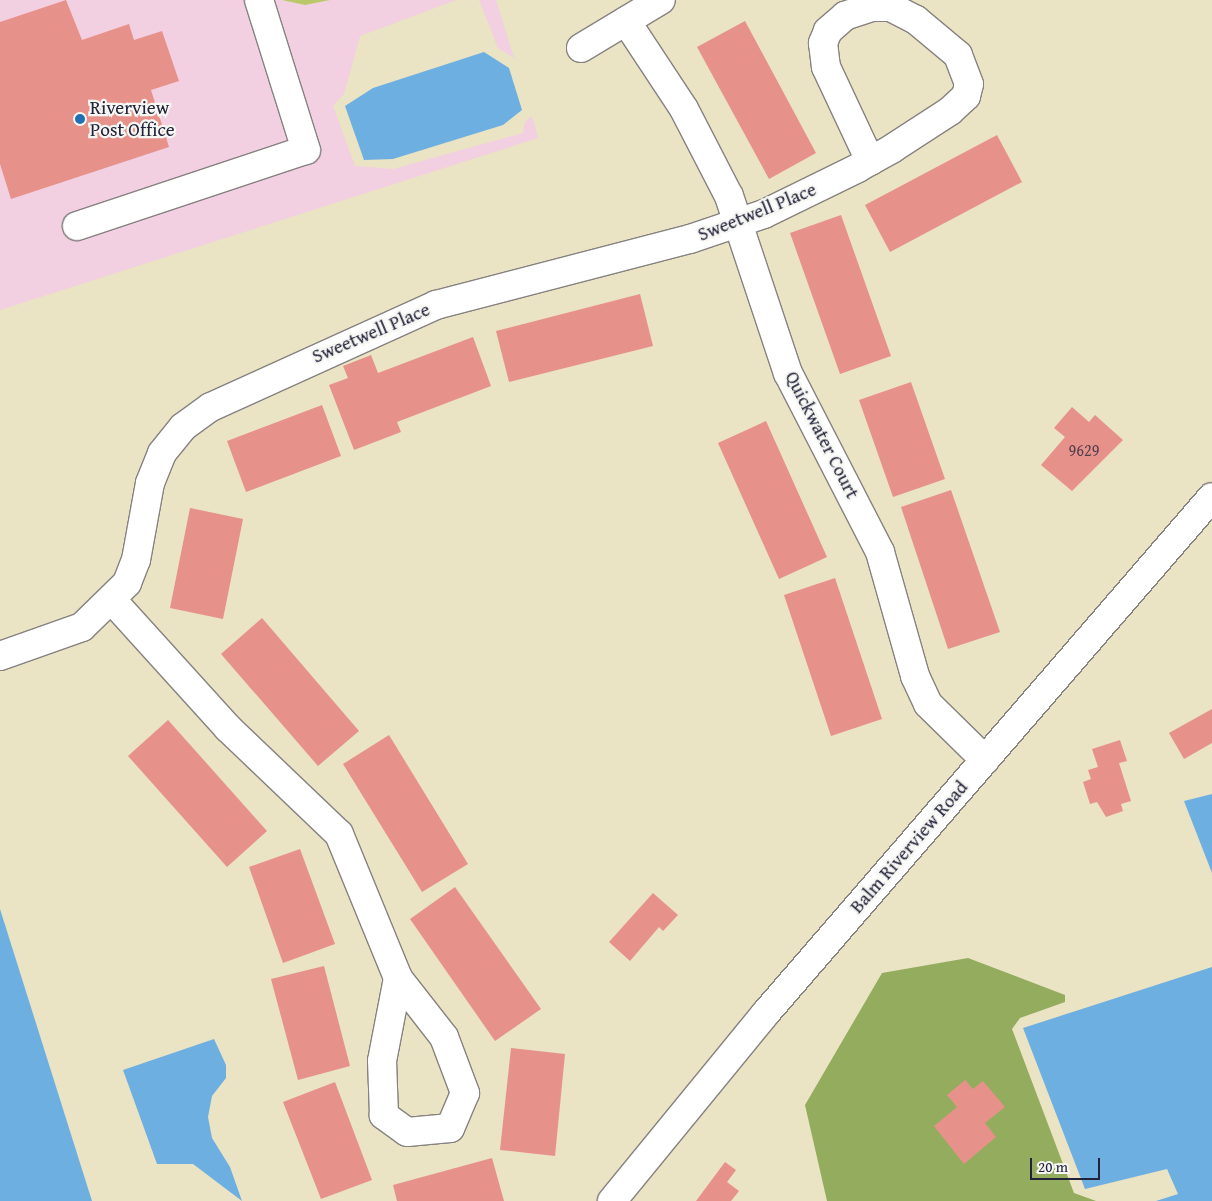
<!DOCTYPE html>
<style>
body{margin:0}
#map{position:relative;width:1212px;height:1201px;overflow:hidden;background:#eae3c4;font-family:"Gentium Book Plus",serif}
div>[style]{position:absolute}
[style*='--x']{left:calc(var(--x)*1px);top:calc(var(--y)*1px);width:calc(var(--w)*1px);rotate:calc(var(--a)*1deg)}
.built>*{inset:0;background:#f2cfe1}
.green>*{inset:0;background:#bbc86a}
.forest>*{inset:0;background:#94ac5e}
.water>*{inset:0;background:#6eafe2}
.building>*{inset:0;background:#e7918b}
.roads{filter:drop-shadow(1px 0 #868280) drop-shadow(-1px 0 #868280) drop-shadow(0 1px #868280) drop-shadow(0 -1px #868280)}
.minor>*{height:28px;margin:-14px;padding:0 14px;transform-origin:14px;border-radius:14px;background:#fff}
.major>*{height:28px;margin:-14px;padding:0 14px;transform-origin:14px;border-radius:14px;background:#fff}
.dots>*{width:14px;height:14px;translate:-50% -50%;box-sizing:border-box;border:2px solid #f6f6f2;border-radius:50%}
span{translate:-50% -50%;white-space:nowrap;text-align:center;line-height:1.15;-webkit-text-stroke:4.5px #f6f6f2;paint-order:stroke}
.number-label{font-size:16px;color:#533e4f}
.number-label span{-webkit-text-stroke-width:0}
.poi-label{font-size:19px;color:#22223b}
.left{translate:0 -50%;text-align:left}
.street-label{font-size:19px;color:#22223b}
.scale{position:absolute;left:1030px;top:1158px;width:70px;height:22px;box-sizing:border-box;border:2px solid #22223b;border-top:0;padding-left:6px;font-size:15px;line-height:18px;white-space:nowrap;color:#22223b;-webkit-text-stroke:4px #f6f6f2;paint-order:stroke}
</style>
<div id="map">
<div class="built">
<div style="clip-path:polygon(0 0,282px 0,305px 5px,330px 0,456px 0,360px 36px,344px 94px,333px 106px,355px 166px,393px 169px,523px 133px,525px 122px,532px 116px,538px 138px,0 310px)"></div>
<div style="clip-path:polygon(479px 0,496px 0,514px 58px,498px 48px)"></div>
</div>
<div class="green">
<div style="clip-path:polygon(282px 0,330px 0,305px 5px)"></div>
</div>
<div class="forest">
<div style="clip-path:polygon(968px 958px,1065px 995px,1065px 1002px,1020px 1018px,1012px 1029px,1074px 1193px,1096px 1201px,827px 1201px,805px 1105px,882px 973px)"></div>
</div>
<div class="water">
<div style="clip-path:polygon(484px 52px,509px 68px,522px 110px,503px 125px,393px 159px,364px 160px,345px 106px,373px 88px)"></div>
<div style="clip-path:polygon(1212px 794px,1212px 873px,1184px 801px)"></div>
<div style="clip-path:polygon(0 909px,92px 1201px,0 1201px)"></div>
<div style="clip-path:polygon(1212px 967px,1212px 1201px,1156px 1201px,1178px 1194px,1167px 1169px,1085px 1189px,1023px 1028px)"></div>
<div style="clip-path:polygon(214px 1039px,226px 1065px,226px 1078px,212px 1096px,208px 1117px,212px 1138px,230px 1167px,242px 1201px,193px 1164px,157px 1164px,123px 1070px)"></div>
</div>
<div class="building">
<div style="clip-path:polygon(66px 0,82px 40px,129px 24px,134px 40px,162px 31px,179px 81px,151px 90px,169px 147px,11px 199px,0 164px,0 22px)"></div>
<div style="clip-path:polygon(745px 21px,816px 153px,769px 179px,697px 47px)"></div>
<div style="clip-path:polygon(997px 135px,1022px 182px,890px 252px,865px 205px)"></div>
<div style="clip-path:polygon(841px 215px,891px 356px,840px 374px,790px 233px)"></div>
<div style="clip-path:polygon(640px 294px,653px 346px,509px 382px,496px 331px)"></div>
<div style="clip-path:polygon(473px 337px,491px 386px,397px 422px,401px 432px,354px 450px,329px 385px,348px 378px,343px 366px,371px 355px,378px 373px)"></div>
<div style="clip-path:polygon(911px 382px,945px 479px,893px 497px,859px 400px)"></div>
<div style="clip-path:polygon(322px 405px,341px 456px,246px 492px,227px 441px)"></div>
<div style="clip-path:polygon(1072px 407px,1089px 422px,1095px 415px,1123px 440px,1072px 491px,1041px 465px,1065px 437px,1054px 428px)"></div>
<div style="clip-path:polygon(766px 421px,827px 557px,779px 579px,718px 443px)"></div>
<div style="clip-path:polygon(951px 490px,1000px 632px,948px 649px,901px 507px)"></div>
<div style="clip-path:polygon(190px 508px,243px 519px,223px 619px,170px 608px)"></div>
<div style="clip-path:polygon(835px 578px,882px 719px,831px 736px,784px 595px)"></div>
<div style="clip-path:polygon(262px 618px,359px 731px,318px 766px,221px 654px)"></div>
<div style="clip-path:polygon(1212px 709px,1212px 743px,1184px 759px,1169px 733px)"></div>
<div style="clip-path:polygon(168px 720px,267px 831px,227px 867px,128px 756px)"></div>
<div style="clip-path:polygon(389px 735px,468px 864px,422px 892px,343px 764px)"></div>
<div style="clip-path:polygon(1120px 740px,1127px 761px,1119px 763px,1131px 801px,1121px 804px,1123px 811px,1106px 817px,1097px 802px,1090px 804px,1083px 782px,1091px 779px,1088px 770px,1098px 767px,1092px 749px)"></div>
<div style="clip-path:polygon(300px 849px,335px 944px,283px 963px,249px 867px)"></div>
<div style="clip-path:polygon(455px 887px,541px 1009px,495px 1041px,410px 919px)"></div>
<div style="clip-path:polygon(653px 893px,678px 915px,663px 931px,659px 927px,630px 961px,609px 942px)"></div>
<div style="clip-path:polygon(324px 966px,350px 1066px,298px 1080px,271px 979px)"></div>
<div style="clip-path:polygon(511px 1048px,565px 1054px,555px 1156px,500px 1150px)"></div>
<div style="clip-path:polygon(965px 1080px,973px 1089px,983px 1081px,1005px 1107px,985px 1123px,996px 1137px,964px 1164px,934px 1126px,957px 1107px,947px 1095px)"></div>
<div style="clip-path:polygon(335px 1082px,372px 1180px,321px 1199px,283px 1102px)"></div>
<div style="clip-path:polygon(492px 1158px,504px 1201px,397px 1201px,393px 1185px)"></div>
<div style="clip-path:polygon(725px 1162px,736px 1170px,727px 1182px,739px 1191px,731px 1201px,696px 1201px)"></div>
</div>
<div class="roads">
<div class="minor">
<div style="--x:626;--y:21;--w:105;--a:56.6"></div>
<div style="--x:684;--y:109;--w:98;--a:62.7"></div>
<div style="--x:729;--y:196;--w:187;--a:71.6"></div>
<div style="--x:788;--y:373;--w:201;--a:62.8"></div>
<div style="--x:880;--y:552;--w:129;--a:74.2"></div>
<div style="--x:915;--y:676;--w:31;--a:65"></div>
<div style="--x:928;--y:704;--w:80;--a:44.5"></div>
<div style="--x:581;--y:48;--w:93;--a:-31"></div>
<div style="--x:77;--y:226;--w:241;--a:-18.4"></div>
<div style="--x:306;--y:150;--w:157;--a:-107.4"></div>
<div style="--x:112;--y:600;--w:173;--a:47.8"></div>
<div style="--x:228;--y:728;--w:153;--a:43.7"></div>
<div style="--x:339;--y:834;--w:156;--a:67.7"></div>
<div style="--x:398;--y:978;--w:75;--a:52.1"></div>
<div style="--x:444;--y:1037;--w:60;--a:69.4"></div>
<div style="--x:465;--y:1093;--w:38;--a:113"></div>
<div style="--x:450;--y:1128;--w:43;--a:174.7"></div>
<div style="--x:407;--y:1132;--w:29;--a:-144"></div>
<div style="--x:384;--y:1115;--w:54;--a:-92.1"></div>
<div style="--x:382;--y:1061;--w:85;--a:-79.1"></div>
<div style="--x:0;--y:656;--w:87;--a:-19.5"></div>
<div style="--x:82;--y:627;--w:63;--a:-44.4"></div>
<div style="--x:127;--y:583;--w:25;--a:-69"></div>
<div style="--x:136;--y:560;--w:78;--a:-79.7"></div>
<div style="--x:150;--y:483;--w:32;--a:-68"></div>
<div style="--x:162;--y:453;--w:33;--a:-51"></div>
<div style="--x:183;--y:427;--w:34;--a:-36"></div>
<div style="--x:211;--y:407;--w:247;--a:-24.4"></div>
<div style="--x:436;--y:305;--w:262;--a:-14.6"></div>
<div style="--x:690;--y:239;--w:78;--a:-18.7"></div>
<div style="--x:764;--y:214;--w:105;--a:-26.1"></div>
<div style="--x:858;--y:168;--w:14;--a:-30"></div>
<div style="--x:870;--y:161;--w:26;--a:-29"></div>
<div style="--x:893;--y:148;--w:68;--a:-33"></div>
<div style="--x:950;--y:111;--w:22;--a:-43"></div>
<div style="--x:966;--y:96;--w:12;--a:-76"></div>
<div style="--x:969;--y:84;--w:31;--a:-111"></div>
<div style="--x:958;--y:55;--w:55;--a:-140.2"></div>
<div style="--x:916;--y:20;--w:29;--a:-153"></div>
<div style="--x:890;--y:7;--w:18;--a:180"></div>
<div style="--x:872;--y:7;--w:28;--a:162"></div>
<div style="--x:845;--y:16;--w:23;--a:139"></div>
<div style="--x:828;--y:31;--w:13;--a:113"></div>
<div style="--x:823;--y:43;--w:24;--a:83"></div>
<div style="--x:826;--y:67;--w:104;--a:64.9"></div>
</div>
<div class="major">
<div style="--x:612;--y:1201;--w:242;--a:-50.7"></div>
<div style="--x:765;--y:1014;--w:683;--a:-49.15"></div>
</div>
</div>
<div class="dots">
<div style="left:80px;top:119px;background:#1f6fb2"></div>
</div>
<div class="number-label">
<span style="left:1084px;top:450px">9629</span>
</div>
<div class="poi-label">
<span class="left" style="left:90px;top:119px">Riverview<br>Post Office</span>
</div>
<div class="street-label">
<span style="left:757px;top:212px;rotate:-22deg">Sweetwell Place</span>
<span style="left:371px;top:333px;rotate:-23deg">Sweetwell Place</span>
<span style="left:822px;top:435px;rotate:63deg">Quickwater Court</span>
<span style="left:909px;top:847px;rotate:-49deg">Balm Riverview Road</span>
</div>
<div class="scale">20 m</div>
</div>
